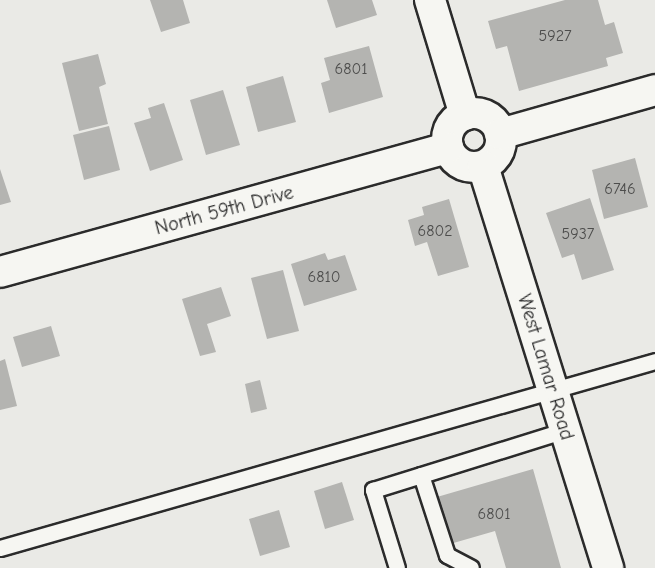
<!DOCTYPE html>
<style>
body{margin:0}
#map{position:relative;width:655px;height:568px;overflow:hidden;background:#eaeae6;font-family:"Comic Neue",sans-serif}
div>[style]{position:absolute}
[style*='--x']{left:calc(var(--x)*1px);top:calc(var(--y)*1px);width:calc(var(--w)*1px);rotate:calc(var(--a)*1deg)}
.building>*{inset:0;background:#b4b4b1}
.roads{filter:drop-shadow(2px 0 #2b2b2b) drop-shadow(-2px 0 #2b2b2b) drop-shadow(0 2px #2b2b2b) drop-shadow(0 -2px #2b2b2b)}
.lane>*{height:15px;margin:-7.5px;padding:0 7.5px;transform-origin:7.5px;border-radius:7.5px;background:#f6f6f2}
.street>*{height:30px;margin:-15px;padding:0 15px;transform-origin:15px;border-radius:15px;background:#f6f6f2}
.street>.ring{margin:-15px;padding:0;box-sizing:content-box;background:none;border:30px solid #f6f6f2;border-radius:50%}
span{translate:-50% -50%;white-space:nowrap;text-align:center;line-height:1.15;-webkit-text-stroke:4.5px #f6f6f2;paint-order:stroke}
.number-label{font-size:16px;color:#4d4d4c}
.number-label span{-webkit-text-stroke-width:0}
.street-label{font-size:20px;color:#2b2b2b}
</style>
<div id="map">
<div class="building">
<div style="clip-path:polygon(150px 0,183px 0,190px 23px,161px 32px)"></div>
<div style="clip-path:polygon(327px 0,372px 0,377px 15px,336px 28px)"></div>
<div style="clip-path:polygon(565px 0,598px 0,605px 25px,614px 22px,623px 53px,606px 58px,608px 66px,519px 91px,507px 46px,496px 49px,488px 21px)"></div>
<div style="clip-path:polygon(369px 46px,383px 97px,329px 113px,321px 83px,330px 80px,324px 58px)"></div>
<div style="clip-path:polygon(98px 54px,106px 84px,99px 87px,108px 124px,79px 131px,62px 63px)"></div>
<div style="clip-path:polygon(283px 76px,296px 122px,258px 132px,246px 87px)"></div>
<div style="clip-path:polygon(223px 90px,240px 145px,206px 155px,190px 100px)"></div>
<div style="clip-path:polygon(164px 103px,183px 160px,150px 171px,134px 123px,151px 118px,148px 108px)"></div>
<div style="clip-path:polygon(109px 126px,120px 170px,84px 180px,73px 135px)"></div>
<div style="clip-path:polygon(635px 158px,648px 207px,604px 219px,592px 170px)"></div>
<div style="clip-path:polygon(0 169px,11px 202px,0 205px)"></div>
<div style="clip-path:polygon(590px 198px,614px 270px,582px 280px,574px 254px,562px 258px,546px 213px)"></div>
<div style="clip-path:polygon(449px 199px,469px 267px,438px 276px,427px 242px,415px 246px,408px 220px,424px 215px,422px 207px)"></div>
<div style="clip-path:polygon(325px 253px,328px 260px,345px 255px,357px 290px,304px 306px,291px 264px)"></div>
<div style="clip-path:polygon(283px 270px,299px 331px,267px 339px,251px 278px)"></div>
<div style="clip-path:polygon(221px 287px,231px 316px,207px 324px,216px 352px,200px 356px,182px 299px)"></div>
<div style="clip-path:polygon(51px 326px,60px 356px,22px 367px,13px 337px)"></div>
<div style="clip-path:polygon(5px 359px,17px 406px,0 410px,0 361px)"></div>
<div style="clip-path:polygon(260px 380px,267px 409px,251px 413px,245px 384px)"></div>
<div style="clip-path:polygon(533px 469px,561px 568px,506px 568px,495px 531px,450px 544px,437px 497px)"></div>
<div style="clip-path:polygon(342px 482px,354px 520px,325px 529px,314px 491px)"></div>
<div style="clip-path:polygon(279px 510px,290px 547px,260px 556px,249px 519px)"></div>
</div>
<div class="roads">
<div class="lane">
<div style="--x:421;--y:475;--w:84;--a:72"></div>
<div style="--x:447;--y:555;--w:27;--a:28"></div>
<div style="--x:0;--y:548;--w:681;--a:-15.93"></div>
<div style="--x:397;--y:568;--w:82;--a:-107.1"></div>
<div style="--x:373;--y:490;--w:202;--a:-17.3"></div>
</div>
<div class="street">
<div style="--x:430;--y:0;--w:120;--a:73.1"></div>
<div class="ring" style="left:447px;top:113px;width:24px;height:24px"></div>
<div style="--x:500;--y:134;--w:161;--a:-15.8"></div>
<div style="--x:483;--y:166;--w:421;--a:72.7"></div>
<div style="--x:0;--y:272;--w:465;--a:-15.5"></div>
</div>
</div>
<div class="number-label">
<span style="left:555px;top:36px">5927</span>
<span style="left:351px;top:69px">6801</span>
<span style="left:620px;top:189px">6746</span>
<span style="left:435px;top:231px">6802</span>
<span style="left:578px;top:234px">5937</span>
<span style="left:324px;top:277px">6810</span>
<span style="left:494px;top:514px">6801</span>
</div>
<div class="street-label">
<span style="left:224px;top:210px;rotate:-15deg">North 59th Drive</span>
<span style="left:546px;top:367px;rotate:73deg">West Lamar Road</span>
</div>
</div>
